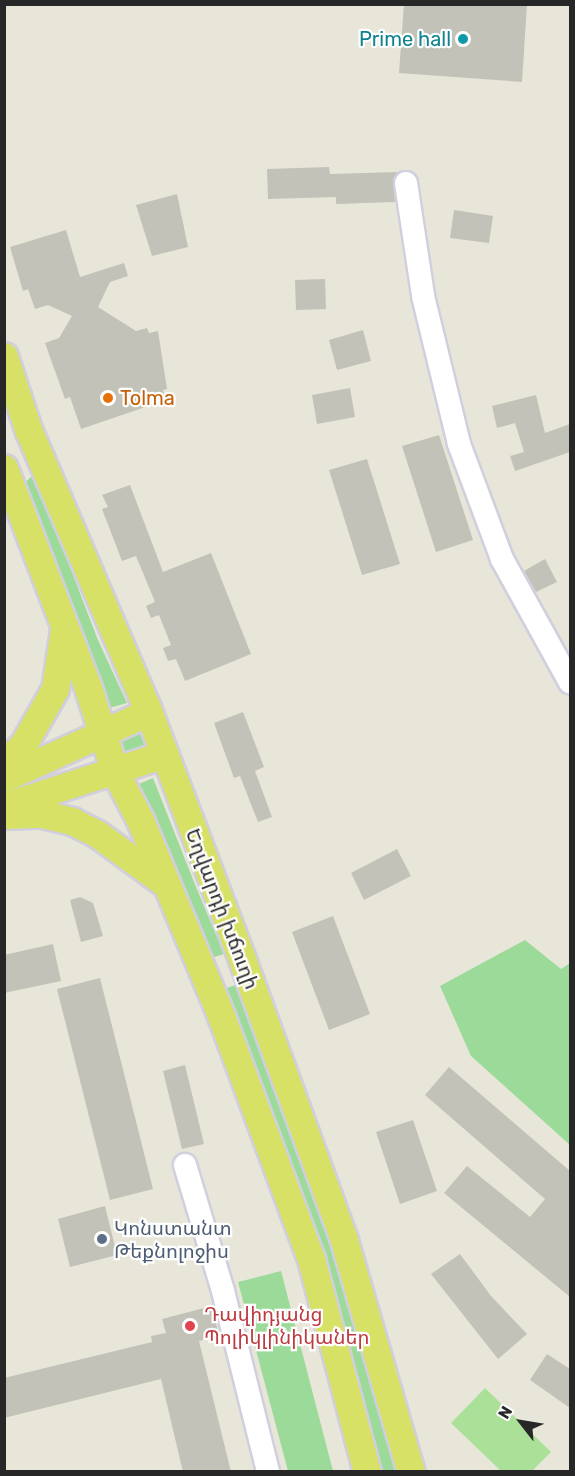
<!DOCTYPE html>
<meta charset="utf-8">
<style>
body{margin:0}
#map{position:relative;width:575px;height:1476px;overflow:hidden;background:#e8e6d9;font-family:Rubik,"Noto Sans Armenian",sans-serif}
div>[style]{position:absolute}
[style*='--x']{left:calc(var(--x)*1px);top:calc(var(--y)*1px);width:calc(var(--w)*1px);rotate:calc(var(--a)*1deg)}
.green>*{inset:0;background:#9cda9a}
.pitch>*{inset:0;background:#aae097}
.building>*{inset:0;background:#c3c2b9}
.roads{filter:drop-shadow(2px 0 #d1cfde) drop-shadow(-2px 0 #d1cfde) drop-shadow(0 2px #d1cfde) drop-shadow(0 -2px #d1cfde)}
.minor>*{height:22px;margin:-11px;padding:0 11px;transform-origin:11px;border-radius:11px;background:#fff}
.major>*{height:27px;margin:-13.5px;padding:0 13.5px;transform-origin:13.5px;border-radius:13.5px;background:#d7e165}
.dots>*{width:16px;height:16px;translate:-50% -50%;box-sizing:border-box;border:3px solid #fff;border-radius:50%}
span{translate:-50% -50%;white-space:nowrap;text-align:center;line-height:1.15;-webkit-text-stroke:4.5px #fff;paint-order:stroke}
.culture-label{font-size:20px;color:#0d838f}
.right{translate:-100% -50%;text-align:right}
.food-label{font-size:20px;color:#c56008}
.left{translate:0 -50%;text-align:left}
.street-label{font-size:20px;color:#272727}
.service-label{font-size:20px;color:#4e5e75}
.health-label{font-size:20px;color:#be3a42}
.frame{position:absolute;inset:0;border:6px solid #272727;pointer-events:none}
.north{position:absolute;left:491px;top:1392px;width:60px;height:60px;-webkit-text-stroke:4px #fff;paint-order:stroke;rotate:301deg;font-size:16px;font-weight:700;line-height:24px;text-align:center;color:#272727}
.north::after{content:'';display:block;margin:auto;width:21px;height:27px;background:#272727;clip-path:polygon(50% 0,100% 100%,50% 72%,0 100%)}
</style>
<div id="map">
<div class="green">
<div style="clip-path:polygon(31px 477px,36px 479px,98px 640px,127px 703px,109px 708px,24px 483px)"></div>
<div style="clip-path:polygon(140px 726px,147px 746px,123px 757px,113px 738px)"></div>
<div style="clip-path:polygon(153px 778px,194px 882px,224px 954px,211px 958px,139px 784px)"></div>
<div style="clip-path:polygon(525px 940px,561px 969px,570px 963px,570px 1145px,471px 1056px,440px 986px)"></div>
<div style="clip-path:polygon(236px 985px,329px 1228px,395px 1471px,382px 1471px,334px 1292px,223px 989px)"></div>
<div style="clip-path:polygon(281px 1271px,333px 1471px,288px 1471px,238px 1282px)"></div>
</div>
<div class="pitch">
<div style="clip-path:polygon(485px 1388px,551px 1452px,532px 1471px,501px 1471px,451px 1423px)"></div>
</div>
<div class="building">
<div style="clip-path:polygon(404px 4px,527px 4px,522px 82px,399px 73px)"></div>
<div style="clip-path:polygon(329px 167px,330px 174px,399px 172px,393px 179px,395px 202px,336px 204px,336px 197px,268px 199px,267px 169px)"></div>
<div style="clip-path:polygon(177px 194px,188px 247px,152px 256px,136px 205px)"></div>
<div style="clip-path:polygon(454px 210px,493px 216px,489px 243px,450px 238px)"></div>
<div style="clip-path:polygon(66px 230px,80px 277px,124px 263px,128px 276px,110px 282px,98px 307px,136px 331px,147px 328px,149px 333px,158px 331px,167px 389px,163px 390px,166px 400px,81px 429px,70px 397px,65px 399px,45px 343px,59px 338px,72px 316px,48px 305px,35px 309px,28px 289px,23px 291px,10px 247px)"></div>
<div style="clip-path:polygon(325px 279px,326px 309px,296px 310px,295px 280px)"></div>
<div style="clip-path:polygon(363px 330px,371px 361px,337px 370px,329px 340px)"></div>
<div style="clip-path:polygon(350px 388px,355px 417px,317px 424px,312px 395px)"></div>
<div style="clip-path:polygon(536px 395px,545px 433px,570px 424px,570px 452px,515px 471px,510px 456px,524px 452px,515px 423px,497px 428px,492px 406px)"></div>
<div style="clip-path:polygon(439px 435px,473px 540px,436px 552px,402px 446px)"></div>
<div style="clip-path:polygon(367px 459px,400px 564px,362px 575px,329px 470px)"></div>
<div style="clip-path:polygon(130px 485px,163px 572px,211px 553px,251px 654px,185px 681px,176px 659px,168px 661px,163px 648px,171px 645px,159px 615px,151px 618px,146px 606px,155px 602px,136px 556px,122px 561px,102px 509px,108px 507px,102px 495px)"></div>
<div style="clip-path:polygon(545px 559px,557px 582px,536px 592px,524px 571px)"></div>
<div style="clip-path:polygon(243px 712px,264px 767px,255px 771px,272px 817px,258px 822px,240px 776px,234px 778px,214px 723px)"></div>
<div style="clip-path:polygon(397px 849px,411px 876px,364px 900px,351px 873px)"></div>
<div style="clip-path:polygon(80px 897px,93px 903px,103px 936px,81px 942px,70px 900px)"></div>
<div style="clip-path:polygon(333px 916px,370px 1014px,329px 1030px,292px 932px)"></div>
<div style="clip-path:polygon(53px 944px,61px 981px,4px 993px,4px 955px)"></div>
<div style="clip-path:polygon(100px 978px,153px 1189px,110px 1200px,57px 989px)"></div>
<div style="clip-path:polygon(185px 1065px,204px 1144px,182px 1149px,163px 1071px)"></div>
<div style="clip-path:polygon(449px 1067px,570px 1171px,570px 1297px,444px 1193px,467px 1166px,530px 1217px,545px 1199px,425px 1095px)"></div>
<div style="clip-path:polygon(413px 1120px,437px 1191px,400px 1204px,376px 1132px)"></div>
<div style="clip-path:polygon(105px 1206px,117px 1255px,70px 1267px,58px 1219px)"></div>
<div style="clip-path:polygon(460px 1254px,491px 1296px,527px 1334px,498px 1359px,431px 1274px)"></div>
<div style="clip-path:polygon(212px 1306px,219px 1336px,199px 1341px,231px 1472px,183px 1472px,161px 1379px,4px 1418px,4px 1378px,152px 1342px,151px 1336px,166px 1333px,162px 1319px)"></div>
<div style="clip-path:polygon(547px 1354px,570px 1369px,570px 1408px,530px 1380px)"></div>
</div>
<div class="roads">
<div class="minor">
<div style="--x:406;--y:183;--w:114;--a:81.4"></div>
<div style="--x:423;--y:296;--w:152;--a:76.3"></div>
<div style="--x:459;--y:444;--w:123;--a:69.5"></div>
<div style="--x:502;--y:559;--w:141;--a:61.1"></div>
<div style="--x:185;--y:1165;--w:132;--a:73.2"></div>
<div style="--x:223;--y:1291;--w:187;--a:76"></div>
</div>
<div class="major">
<div style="--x:4;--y:356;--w:77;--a:71.8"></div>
<div style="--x:28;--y:429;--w:300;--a:66.9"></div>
<div style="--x:146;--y:705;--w:275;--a:69.3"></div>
<div style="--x:243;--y:962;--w:296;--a:70"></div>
<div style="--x:344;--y:1240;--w:241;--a:73.9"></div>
<div style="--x:4;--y:468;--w:232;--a:69.1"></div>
<div style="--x:87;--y:685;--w:91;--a:72.2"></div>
<div style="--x:115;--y:772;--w:54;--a:62.5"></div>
<div style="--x:140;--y:820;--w:212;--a:67.5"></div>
<div style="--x:221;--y:1016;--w:259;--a:69.7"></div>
<div style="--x:311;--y:1259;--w:220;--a:75.3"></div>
<div style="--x:4;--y:762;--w:25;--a:-42"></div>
<div style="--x:23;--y:745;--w:64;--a:-60.3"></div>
<div style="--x:55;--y:689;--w:61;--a:-81.5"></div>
<div style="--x:4;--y:778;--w:158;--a:-24.6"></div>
<div style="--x:4;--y:806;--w:166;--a:-17.9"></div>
<div style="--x:4;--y:815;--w:38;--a:-2"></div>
<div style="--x:42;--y:814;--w:31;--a:13"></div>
<div style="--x:72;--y:821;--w:27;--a:27"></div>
<div style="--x:96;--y:833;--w:88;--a:36.2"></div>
</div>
</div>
<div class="dots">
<div style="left:463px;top:39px;background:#0f9aa8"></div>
<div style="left:108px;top:398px;background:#e8710a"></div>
<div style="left:102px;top:1239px;background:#5c6f8a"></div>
<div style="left:190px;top:1326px;background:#e0444e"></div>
</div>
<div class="culture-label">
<span class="right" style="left:451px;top:39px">Prime hall</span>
</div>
<div class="food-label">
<span class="left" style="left:120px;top:398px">Tolma</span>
</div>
<div class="street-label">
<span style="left:222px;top:909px;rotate:69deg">Եղվարդի խճուղի</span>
</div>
<div class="service-label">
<span class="left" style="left:114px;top:1240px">Կոնստանտ<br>Թեքնոլոջիս</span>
</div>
<div class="health-label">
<span class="left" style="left:204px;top:1326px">Դավիդյանց<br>Պոլիկլինիկաներ</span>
</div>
<div class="frame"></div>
<div class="north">N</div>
</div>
